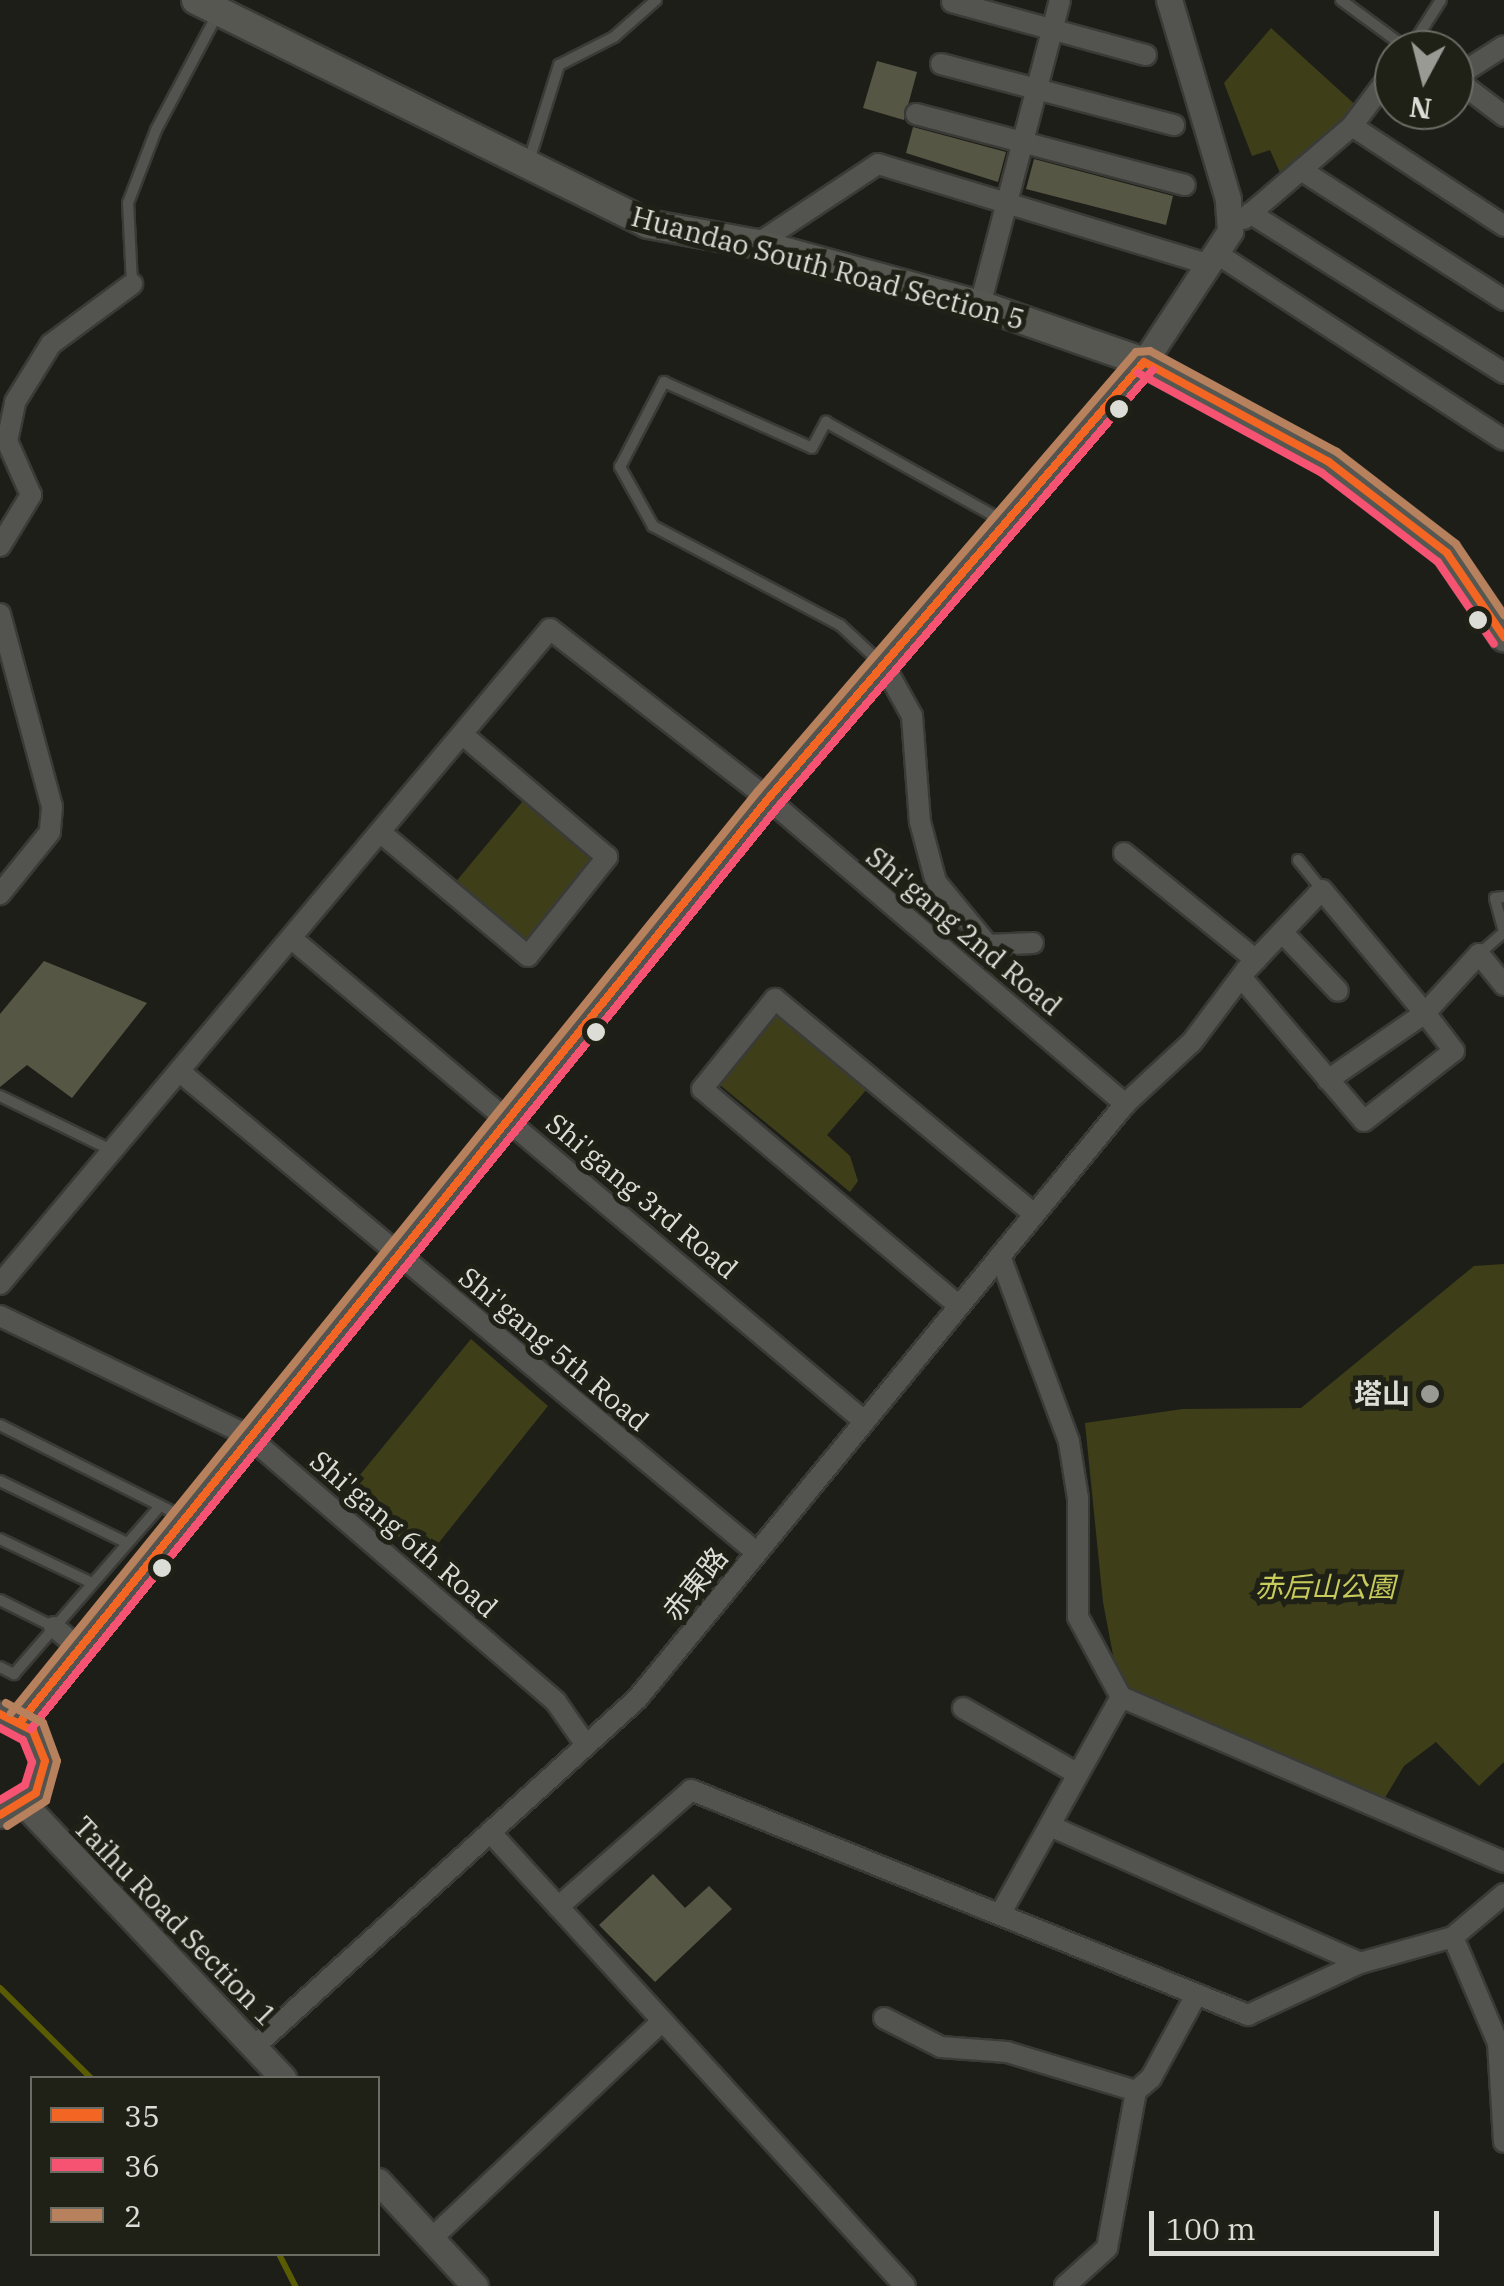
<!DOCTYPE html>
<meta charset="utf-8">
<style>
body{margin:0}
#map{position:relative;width:1504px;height:2286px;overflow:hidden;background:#1e1e19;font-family:"IBM Plex Serif","Noto Sans TC",serif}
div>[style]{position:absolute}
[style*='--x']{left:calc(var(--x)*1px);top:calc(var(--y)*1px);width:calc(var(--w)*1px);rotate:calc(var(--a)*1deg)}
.green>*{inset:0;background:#3e3f19}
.stream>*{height:6px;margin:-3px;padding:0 3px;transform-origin:3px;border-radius:3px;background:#5a5c03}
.building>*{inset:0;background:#565644}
.roads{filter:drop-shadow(2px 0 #3a3b37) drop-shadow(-2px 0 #3a3b37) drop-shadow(0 2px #3a3b37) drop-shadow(0 -2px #3a3b37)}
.service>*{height:10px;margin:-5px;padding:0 5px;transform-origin:5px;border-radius:5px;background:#53544f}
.minor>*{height:20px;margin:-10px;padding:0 10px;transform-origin:10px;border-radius:10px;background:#53544f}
.tertiary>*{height:25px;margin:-12.5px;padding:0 12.5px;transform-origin:12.5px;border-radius:12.5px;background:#53544f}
.secondary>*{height:28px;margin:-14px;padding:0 14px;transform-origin:14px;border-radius:14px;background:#565750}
.bus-1>*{height:8px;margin:-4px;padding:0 4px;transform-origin:4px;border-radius:4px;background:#f26522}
.bus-2>*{height:8px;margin:-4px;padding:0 4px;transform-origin:4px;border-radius:4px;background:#f65372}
.bus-3>*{height:8px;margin:-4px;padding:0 4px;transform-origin:4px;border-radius:4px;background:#b6815c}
.dots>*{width:28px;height:28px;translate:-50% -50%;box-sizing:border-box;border:5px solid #202116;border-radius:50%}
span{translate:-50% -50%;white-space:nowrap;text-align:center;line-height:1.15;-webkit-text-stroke:10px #202116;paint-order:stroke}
.street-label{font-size:28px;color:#dcddd6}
.poi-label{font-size:28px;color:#dcddd6;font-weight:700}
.right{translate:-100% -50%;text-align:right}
.park-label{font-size:28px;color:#c7cb5b;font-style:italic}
.legend{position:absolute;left:30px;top:2076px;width:350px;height:180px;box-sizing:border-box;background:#202116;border:2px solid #6b6c63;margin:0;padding:12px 18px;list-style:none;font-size:30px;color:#dcddd6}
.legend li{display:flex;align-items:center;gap:20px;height:50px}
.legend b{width:50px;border:2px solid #6b6c63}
.north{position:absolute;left:1374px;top:30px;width:100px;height:100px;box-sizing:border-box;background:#202116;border:2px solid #6b6c63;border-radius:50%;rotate:187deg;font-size:28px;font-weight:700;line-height:40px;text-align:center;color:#dcddd6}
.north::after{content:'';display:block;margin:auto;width:35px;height:45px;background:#9a9a94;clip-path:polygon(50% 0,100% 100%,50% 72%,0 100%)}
.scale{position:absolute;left:1149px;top:2211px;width:290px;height:45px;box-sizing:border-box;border:5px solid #dcddd6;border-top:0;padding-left:12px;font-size:30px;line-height:35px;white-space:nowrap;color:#dcddd6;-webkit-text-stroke:8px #202116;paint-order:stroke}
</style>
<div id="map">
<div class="green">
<div style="clip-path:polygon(1271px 28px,1361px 110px,1285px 184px,1270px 150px,1252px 156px,1224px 83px)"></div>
<div style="clip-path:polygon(527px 796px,599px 858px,527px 945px,454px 884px)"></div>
<div style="clip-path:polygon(778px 1014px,867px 1089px,827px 1135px,850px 1156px,858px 1181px,850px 1192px,720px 1085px)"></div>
<div style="clip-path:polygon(1504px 1264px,1504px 1762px,1479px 1786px,1436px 1742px,1404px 1766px,1380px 1806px,1121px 1697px,1103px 1602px,1085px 1423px,1183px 1409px,1301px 1408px,1474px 1266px)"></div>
<div style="clip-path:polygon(471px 1339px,548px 1406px,425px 1560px,346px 1492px)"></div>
</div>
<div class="stream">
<div style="--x:0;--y:1988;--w:128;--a:44.7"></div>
<div style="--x:279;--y:2254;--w:36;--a:63"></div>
</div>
<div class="building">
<div style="clip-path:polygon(877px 61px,917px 72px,904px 120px,863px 108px)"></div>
<div style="clip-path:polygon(913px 127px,1006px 152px,998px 182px,906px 153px)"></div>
<div style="clip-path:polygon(1034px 159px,1173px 196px,1166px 225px,1026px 189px)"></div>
<div style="clip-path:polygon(44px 961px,147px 1003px,72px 1098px,27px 1065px,0 1087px,0 1014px)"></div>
<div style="clip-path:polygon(653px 1874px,685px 1908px,709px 1886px,732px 1909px,655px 1982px,599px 1925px)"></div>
</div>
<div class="roads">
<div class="service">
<div style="--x:1341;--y:0;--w:84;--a:36.3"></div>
<div style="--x:1409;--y:50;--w:59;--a:-57.4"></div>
<div style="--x:528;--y:164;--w:104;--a:-72.6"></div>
<div style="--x:559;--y:65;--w:62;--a:-27"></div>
<div style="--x:614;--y:37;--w:56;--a:-41.4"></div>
<div style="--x:132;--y:284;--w:81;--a:-92.8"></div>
<div style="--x:128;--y:203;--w:78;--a:-69"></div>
<div style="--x:156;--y:130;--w:130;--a:-62.1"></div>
<div style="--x:882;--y:664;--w:57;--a:-137.1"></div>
<div style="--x:840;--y:625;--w:212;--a:-152.1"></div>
<div style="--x:653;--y:526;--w:68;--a:-119.2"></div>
<div style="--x:620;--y:467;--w:96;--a:-62.6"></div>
<div style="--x:664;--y:382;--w:162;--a:24"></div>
<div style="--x:812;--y:448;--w:30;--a:-62"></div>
<div style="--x:826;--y:422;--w:203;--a:29.2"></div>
<div style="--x:1298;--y:860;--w:38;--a:51"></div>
<div style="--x:1479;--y:954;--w:33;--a:-41"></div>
<div style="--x:1504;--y:932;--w:35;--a:-105"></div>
<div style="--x:1495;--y:898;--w:9;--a:-6"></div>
<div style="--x:0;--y:1096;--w:123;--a:25.9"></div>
<div style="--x:0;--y:1425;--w:203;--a:26.7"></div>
<div style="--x:0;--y:1481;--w:141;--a:26"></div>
<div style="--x:0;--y:1539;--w:102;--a:25.6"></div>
<div style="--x:0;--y:1600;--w:60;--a:26.6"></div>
<div style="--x:0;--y:1667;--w:16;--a:27"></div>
<div style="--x:14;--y:1674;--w:223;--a:-49"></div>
</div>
<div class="minor">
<div style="--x:952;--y:2;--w:201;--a:15.3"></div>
<div style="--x:941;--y:64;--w:241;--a:14.7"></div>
<div style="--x:1454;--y:78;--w:63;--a:37.2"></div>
<div style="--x:1454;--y:78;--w:59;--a:-32.6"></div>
<div style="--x:916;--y:114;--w:278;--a:14.8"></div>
<div style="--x:1352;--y:126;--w:182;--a:33.3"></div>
<div style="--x:1301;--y:170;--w:241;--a:32.6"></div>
<div style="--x:1250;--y:213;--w:300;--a:32.2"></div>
<div style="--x:1244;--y:219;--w:143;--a:-40.7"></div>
<div style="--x:1352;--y:126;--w:70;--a:-53.1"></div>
<div style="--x:757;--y:244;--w:145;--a:-33.5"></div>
<div style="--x:878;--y:164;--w:345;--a:16.9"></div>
<div style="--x:1216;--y:253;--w:343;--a:33"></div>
<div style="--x:980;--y:305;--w:315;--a:-75.3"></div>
<div style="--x:0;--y:546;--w:60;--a:-58.7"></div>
<div style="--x:31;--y:495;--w:59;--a:-114"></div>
<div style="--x:7;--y:441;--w:40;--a:-78"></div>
<div style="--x:15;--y:402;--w:68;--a:-58.2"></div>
<div style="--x:51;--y:344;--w:101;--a:-36.5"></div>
<div style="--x:0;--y:614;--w:200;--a:74.9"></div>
<div style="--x:52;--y:807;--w:25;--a:95"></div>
<div style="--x:50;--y:832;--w:80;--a:128.9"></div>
<div style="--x:886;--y:669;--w:54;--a:61"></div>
<div style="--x:912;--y:716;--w:106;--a:85.7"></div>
<div style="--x:920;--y:822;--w:62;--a:75.1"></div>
<div style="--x:936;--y:882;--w:82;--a:50.5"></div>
<div style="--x:988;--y:945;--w:45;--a:-2.5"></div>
<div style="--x:380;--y:832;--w:193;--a:40"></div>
<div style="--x:528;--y:956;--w:127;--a:-51.4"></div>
<div style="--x:607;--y:857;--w:190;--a:-139.7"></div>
<div style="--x:1124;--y:853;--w:170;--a:39"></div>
<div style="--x:1282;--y:932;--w:81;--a:46.5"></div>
<div style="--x:291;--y:938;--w:749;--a:40.13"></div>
<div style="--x:1241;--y:977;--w:189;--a:49.5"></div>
<div style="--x:1364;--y:1121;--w:114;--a:-37.9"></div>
<div style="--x:1454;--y:1051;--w:48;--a:-127.3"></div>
<div style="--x:1425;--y:1013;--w:118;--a:145.4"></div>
<div style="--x:179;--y:1071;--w:751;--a:39.82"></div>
<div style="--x:1000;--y:1256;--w:198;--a:69.6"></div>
<div style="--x:1069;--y:1442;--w:57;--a:80.9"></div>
<div style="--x:1078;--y:1498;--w:119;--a:90"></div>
<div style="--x:1078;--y:1617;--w:91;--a:61.7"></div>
<div style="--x:0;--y:1284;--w:855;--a:-49.98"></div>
<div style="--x:550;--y:629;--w:276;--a:37.9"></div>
<div style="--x:768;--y:799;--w:470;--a:40.5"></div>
<div style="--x:959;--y:1306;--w:336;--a:-139.8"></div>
<div style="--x:702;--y:1089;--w:116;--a:-51"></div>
<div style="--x:775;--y:999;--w:337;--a:39.7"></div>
<div style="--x:0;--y:1316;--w:274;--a:25.7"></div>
<div style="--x:247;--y:1435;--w:408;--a:40.8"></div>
<div style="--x:556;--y:1702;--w:52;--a:55.1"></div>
<div style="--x:54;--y:1627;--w:31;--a:40"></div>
<div style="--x:963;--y:1708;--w:130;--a:29.9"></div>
<div style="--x:1050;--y:1826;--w:339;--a:23.8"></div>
<div style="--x:490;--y:1832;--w:615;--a:47.57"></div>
<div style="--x:1504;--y:1894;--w:67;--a:139.9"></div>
<div style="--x:1453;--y:1937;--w:115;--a:67"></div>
<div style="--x:1498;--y:2043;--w:99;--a:86.5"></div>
<div style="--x:558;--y:1907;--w:177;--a:-41.3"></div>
<div style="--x:691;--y:1790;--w:601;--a:22"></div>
<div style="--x:1248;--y:2015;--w:123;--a:-24.9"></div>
<div style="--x:1360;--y:1963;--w:97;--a:-15.6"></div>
<div style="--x:1002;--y:1911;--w:245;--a:-60.9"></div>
<div style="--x:1121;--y:1697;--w:417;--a:23.3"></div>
<div style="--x:884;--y:2018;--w:64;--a:27"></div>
<div style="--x:941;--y:2047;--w:66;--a:4.3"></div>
<div style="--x:1007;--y:2052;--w:135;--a:16.8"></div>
<div style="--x:254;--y:2047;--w:517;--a:-42.26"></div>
<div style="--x:637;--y:1699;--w:770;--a:-50.64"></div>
<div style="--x:1125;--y:1104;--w:91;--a:-42.8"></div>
<div style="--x:1192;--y:1042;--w:90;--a:-53.1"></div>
<div style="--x:1246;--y:970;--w:110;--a:-46.5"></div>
<div style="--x:1322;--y:890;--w:160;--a:50.1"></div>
<div style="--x:1425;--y:1013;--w:80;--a:-47.5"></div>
<div style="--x:1479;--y:954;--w:40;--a:51"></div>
<div style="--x:431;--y:2239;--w:318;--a:-43.3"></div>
<div style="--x:1065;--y:2286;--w:57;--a:-42.1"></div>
<div style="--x:1107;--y:2248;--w:160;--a:-79.5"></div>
<div style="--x:1136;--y:2091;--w:20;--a:-41"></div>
<div style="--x:1151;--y:2078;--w:92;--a:-61.5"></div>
</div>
<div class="tertiary">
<div style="--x:0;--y:1714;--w:37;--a:27"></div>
<div style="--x:33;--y:1731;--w:32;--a:68"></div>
<div style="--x:45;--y:1761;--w:33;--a:106"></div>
<div style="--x:36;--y:1793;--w:42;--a:148.6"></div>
<div style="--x:21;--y:1721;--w:1187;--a:-50.99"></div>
<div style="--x:768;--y:799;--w:576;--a:-49.29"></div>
<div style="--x:1144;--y:362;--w:157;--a:-56.7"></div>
<div style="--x:1230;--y:231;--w:32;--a:-94"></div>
<div style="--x:1228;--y:199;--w:208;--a:-106.5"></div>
<div style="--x:25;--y:1805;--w:376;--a:46.6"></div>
<div style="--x:378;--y:2181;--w:143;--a:47.3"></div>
</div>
<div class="secondary">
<div style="--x:196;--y:0;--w:504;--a:26.36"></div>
<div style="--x:648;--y:224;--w:111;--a:10.4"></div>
<div style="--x:757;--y:244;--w:231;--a:15.3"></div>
<div style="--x:980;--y:305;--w:174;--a:19.2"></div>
<div style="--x:1144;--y:362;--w:210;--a:28.4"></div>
<div style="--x:1329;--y:462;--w:149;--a:37.6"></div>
<div style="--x:1447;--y:553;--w:102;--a:55.8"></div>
</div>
</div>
<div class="bus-1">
<div style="--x:1144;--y:362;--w:210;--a:28.4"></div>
<div style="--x:1329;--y:462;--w:149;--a:37.6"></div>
<div style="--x:1447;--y:553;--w:102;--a:55.8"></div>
<div style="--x:0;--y:1714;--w:37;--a:27"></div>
<div style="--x:33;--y:1731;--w:32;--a:68"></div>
<div style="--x:45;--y:1761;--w:33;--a:106"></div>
<div style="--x:36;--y:1793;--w:42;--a:148.6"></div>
<div style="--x:21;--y:1721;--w:1187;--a:-50.99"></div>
<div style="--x:768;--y:799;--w:576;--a:-49.29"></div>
</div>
<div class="bus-2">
<div style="--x:1138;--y:373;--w:209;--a:28.5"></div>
<div style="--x:1322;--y:473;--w:146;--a:37.5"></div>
<div style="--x:1438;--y:562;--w:99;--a:55.7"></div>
<div style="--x:0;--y:1728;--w:26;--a:28"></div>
<div style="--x:23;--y:1740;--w:24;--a:68"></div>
<div style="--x:32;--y:1762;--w:24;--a:107"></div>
<div style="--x:25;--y:1785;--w:29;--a:149"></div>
<div style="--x:31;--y:1729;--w:1187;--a:-50.99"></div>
<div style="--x:778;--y:807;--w:576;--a:-49.37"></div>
</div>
<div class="bus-3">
<div style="--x:6;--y:1703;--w:42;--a:28.4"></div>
<div style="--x:43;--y:1723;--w:40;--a:69.8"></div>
<div style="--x:57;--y:1761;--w:41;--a:105.4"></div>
<div style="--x:46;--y:1801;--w:46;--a:147.3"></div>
<div style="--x:11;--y:1713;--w:1187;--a:-50.99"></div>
<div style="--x:758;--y:791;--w:579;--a:-49.27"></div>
<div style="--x:1136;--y:352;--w:14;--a:-4"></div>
<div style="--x:1150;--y:351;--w:213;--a:28.4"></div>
<div style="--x:1337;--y:452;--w:150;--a:37.7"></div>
<div style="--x:1456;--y:544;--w:86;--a:55.9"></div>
</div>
<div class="dots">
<div style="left:1119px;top:409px;background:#dcddd6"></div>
<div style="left:1478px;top:620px;background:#dcddd6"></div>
<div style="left:596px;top:1032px;background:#dcddd6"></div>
<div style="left:1430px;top:1394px;background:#9a9a94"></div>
<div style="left:162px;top:1568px;background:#dcddd6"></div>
</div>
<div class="street-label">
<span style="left:828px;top:268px;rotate:15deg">Huandao South Road Section 5</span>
<span style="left:964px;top:931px;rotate:40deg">Shi'gang 2nd Road</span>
<span style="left:642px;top:1196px;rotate:40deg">Shi'gang 3rd Road</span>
<span style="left:554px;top:1349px;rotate:40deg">Shi'gang 5th Road</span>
<span style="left:404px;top:1534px;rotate:41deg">Shi'gang 6th Road</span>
<span style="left:695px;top:1584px;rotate:-51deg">赤東路</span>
<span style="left:175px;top:1921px;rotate:46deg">Taihu Road Section 1</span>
</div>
<div class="poi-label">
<span class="right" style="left:1410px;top:1394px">塔山</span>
</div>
<div class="park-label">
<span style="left:1325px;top:1587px">赤后山公園</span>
</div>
<ul class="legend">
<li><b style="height:12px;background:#f26522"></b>35</li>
<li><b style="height:12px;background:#f65372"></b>36</li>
<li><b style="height:12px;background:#b6815c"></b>2</li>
</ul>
<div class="north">N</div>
<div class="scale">100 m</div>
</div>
